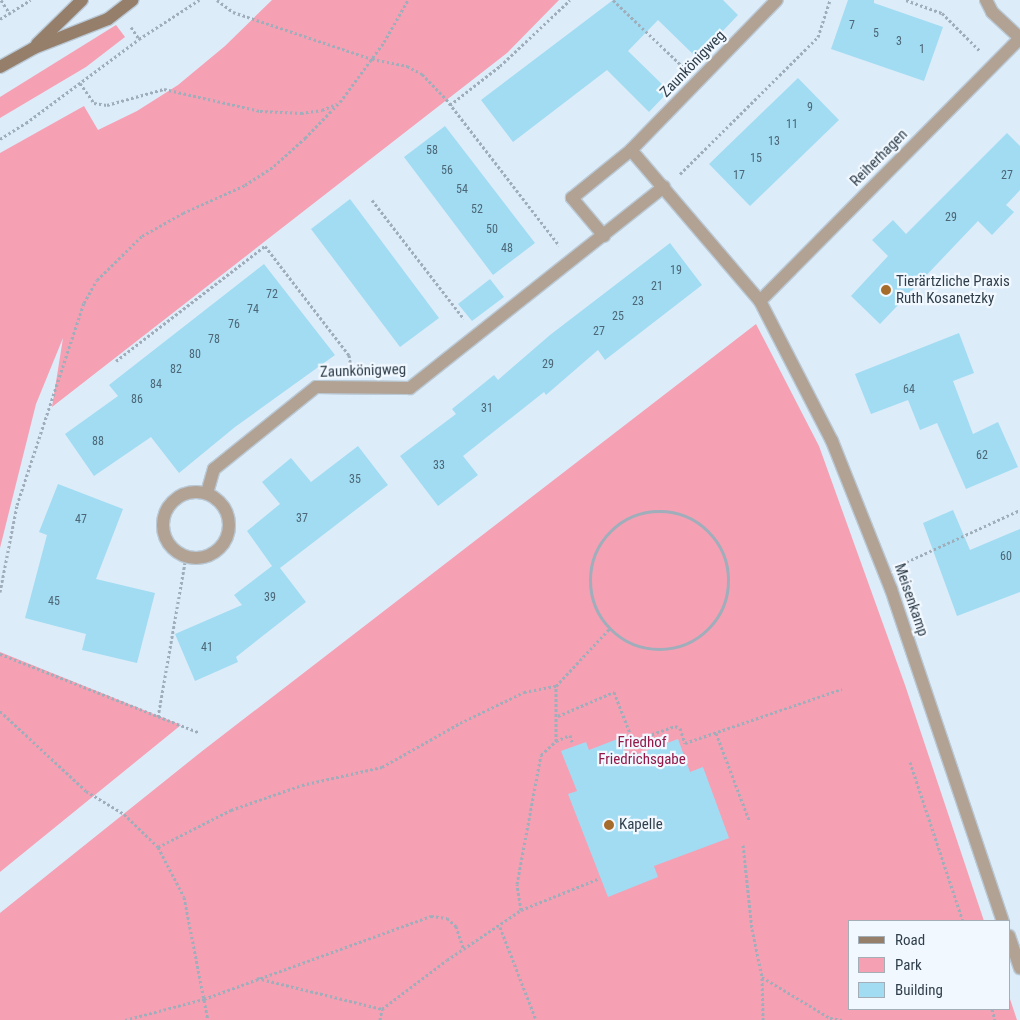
<!DOCTYPE html>
<meta charset="utf-8">
<style>
body{margin:0}
#map{position:relative;width:1020px;height:1020px;overflow:hidden;background:#ddecf9;font-family:"Roboto Condensed",sans-serif}
div>[style]{position:absolute}
[style*='--x']{left:calc(var(--x)*1px);top:calc(var(--y)*1px);width:calc(var(--w)*1px);rotate:calc(var(--a)*1deg)}
.green>*{inset:0;background:#f6a0b4}
.building>*{inset:0;background:#a1dcf3}
.path>*{height:3px;margin-top:-1.5px;transform-origin:0;background:repeating-linear-gradient(90deg,#9faeba 0 2.5px,transparent 0 5px)}
.path>.ring{margin:-1.5px;padding:0;box-sizing:content-box;background:none;border:3px solid #9faeba;border-radius:50%}
.roads{filter:drop-shadow(1px 0 #bac9d6) drop-shadow(-1px 0 #bac9d6) drop-shadow(0 1px #bac9d6) drop-shadow(0 -1px #bac9d6)}
.minor>*{height:12px;margin:-6px;padding:0 6px;transform-origin:6px;border-radius:6px;background:#b1a294}
.minor>.ring{margin:-6px;padding:0;box-sizing:content-box;background:none;border:12px solid #b1a294;border-radius:50%}
.secondary>*{height:12px;margin:-6px;padding:0 6px;transform-origin:6px;border-radius:6px;background:#957f6b}
.dots>*{width:14px;height:14px;translate:-50% -50%;box-sizing:border-box;border:2px solid #f1f8ff;border-radius:50%}
span{translate:-50% -50%;white-space:nowrap;text-align:center;line-height:1.15;-webkit-text-stroke:4.5px #f1f8ff;paint-order:stroke}
.number-label{font-size:12px;color:#4c6675}
.number-label span{-webkit-text-stroke-width:0}
.street-label{font-size:15px;color:#303f4b}
.poi-label{font-size:15px;color:#303f4b}
.left{translate:0 -50%;text-align:left}
.park-label{font-size:15px;color:#931847}
.legend{position:absolute;left:848px;top:920px;width:162px;height:90px;box-sizing:border-box;background:#f1f8ff;border:1px solid #a4aeb7;margin:0;padding:6px 9px;list-style:none;font-size:15px;color:#303f4b}
.legend li{display:flex;align-items:center;gap:10px;height:25px}
.legend b{width:25px;border:1px solid #a4aeb7}
</style>
<div id="map">
<div class="green">
<div style="clip-path:polygon(272px 0,559px 0,507px 53px,52px 407px,63px 338px,36px 404px,0 548px,0 153px,84px 106px,98px 130px,137px 111px,178px 85px,225px 46px)"></div>
<div style="clip-path:polygon(116px 25px,125px 37px,86px 67px,0 118px,0 97px)"></div>
<div style="clip-path:polygon(756px 324px,819px 446px,905px 685px,984px 921px,849px 921px,849px 1009px,1009px 1009px,1009px 996px,1017px 1020px,0 1020px,0 913px,201px 752px)"></div>
<div style="clip-path:polygon(0 652px,181px 725px,0 872px)"></div>
</div>
<div class="building">
<div style="clip-path:polygon(613px 0,723px 0,738px 15px,697px 58px,658px 20px,628px 51px,669px 91px,649px 112px,607px 70px,513px 142px,481px 100px)"></div>
<div style="clip-path:polygon(848px 0,874px 0,874px 3px,943px 27px,924px 81px,831px 49px)"></div>
<div style="clip-path:polygon(798px 78px,839px 120px,750px 206px,709px 164px)"></div>
<div style="clip-path:polygon(445px 126px,535px 243px,493px 275px,404px 157px)"></div>
<div style="clip-path:polygon(1007px 133px,1020px 146px,1020px 190px,1006px 205px,1014px 212px,992px 235px,978px 221px,880px 324px,851px 296px,888px 256px,872px 240px,893px 220px,906px 234px)"></div>
<div style="clip-path:polygon(350px 199px,439px 318px,400px 347px,311px 229px)"></div>
<div style="clip-path:polygon(670px 243px,702px 285px,605px 360px,598px 350px,546px 395px,544px 392px,463px 456px,478px 475px,438px 506px,400px 456px,456px 414px,452px 409px,494px 375px,498px 380px,550px 335px)"></div>
<div style="clip-path:polygon(264px 264px,335px 355px,235px 427px,179px 473px,151px 437px,94px 476px,65px 434px,118px 396px,109px 385px)"></div>
<div style="clip-path:polygon(490px 279px,504px 297px,472px 321px,458px 304px)"></div>
<div style="clip-path:polygon(959px 333px,974px 373px,953px 381px,973px 434px,998px 422px,1018px 467px,966px 489px,937px 423px,920px 430px,908px 400px,871px 414px,855px 374px)"></div>
<div style="clip-path:polygon(358px 446px,388px 485px,280px 568px,306px 602px,236px 657px,238px 662px,195px 681px,175px 634px,242px 605px,234px 595px,272px 566px,247px 531px,280px 504px,262px 482px,291px 458px,311px 482px)"></div>
<div style="clip-path:polygon(58px 484px,123px 509px,96px 579px,155px 593px,137px 663px,82px 650px,86px 634px,25px 618px,47px 535px,39px 532px)"></div>
<div style="clip-path:polygon(953px 510px,970px 550px,1020px 529px,1020px 592px,957px 616px,923px 523px)"></div>
<div style="clip-path:polygon(620px 738px,627px 758px,678px 739px,690px 772px,703px 767px,729px 838px,654px 866px,658px 877px,608px 897px,568px 794px,577px 791px,561px 751px,586px 742px,589px 750px)"></div>
</div>
<div class="path">
<div style="--x:1;--y:0;--w:17;--a:57"></div>
<div style="--x:217;--y:0;--w:20;--a:37"></div>
<div style="--x:233;--y:12;--w:147;--a:18.7"></div>
<div style="--x:372;--y:59;--w:36;--a:11"></div>
<div style="--x:407;--y:66;--w:17;--a:28"></div>
<div style="--x:422;--y:74;--w:35;--a:46"></div>
<div style="--x:446;--y:99;--w:185;--a:52.3"></div>
<div style="--x:613;--y:0;--w:97;--a:43.7"></div>
<div style="--x:906;--y:0;--w:38;--a:20"></div>
<div style="--x:942;--y:13;--w:54;--a:45"></div>
<div style="--x:0;--y:19;--w:36;--a:-32"></div>
<div style="--x:131;--y:27;--w:14;--a:56"></div>
<div style="--x:80;--y:83;--w:24;--a:55"></div>
<div style="--x:94;--y:103;--w:13;--a:9"></div>
<div style="--x:107;--y:105;--w:59;--a:-15.7"></div>
<div style="--x:164;--y:89;--w:98;--a:12.9"></div>
<div style="--x:260;--y:111;--w:41;--a:2.8"></div>
<div style="--x:301;--y:113;--w:21;--a:-8"></div>
<div style="--x:322;--y:110;--w:16;--a:-22"></div>
<div style="--x:450;--y:105;--w:63;--a:-38"></div>
<div style="--x:500;--y:66;--w:96;--a:-43.3"></div>
<div style="--x:0;--y:139;--w:31;--a:-32"></div>
<div style="--x:26;--y:123;--w:141;--a:-36.6"></div>
<div style="--x:139;--y:39;--w:72;--a:-33"></div>
<div style="--x:680;--y:174;--w:194;--a:-44.8"></div>
<div style="--x:818;--y:37;--w:39;--a:-72"></div>
<div style="--x:372;--y:200;--w:150;--a:52.3"></div>
<div style="--x:116;--y:361;--w:188;--a:-37.7"></div>
<div style="--x:265;--y:246;--w:138;--a:52.4"></div>
<div style="--x:349;--y:355;--w:12;--a:81"></div>
<div class="ring" style="left:590px;top:511px;width:135px;height:135px"></div>
<div style="--x:902;--y:564;--w:130;--a:-24.6"></div>
<div style="--x:0;--y:592;--w:89;--a:-78.9"></div>
<div style="--x:17;--y:505;--w:213;--a:-71.7"></div>
<div style="--x:84;--y:303;--w:26;--a:-61"></div>
<div style="--x:97;--y:280;--w:63;--a:-44.4"></div>
<div style="--x:142;--y:236;--w:47;--a:-29.3"></div>
<div style="--x:183;--y:213;--w:68;--a:-24.3"></div>
<div style="--x:245;--y:185;--w:35;--a:-33"></div>
<div style="--x:274;--y:166;--w:42;--a:-42.1"></div>
<div style="--x:305;--y:138;--w:50;--a:-45.8"></div>
<div style="--x:340;--y:102;--w:74;--a:-53.7"></div>
<div style="--x:384;--y:42;--w:48;--a:-60.3"></div>
<div style="--x:0;--y:654;--w:213;--a:21.5"></div>
<div style="--x:0;--y:711;--w:117;--a:42.9"></div>
<div style="--x:86;--y:791;--w:44;--a:31.2"></div>
<div style="--x:124;--y:814;--w:47;--a:44.1"></div>
<div style="--x:158;--y:847;--w:56;--a:62.5"></div>
<div style="--x:184;--y:897;--w:125;--a:79"></div>
<div style="--x:558;--y:716;--w:61;--a:-23.2"></div>
<div style="--x:614;--y:692;--w:53;--a:68.8"></div>
<div style="--x:633;--y:741;--w:45;--a:-19.7"></div>
<div style="--x:675;--y:726;--w:5;--a:22"></div>
<div style="--x:680;--y:728;--w:16;--a:72"></div>
<div style="--x:685;--y:743;--w:166;--a:-19"></div>
<div style="--x:158;--y:717;--w:162;--a:-80.1"></div>
<div style="--x:716;--y:733;--w:93;--a:69.2"></div>
<div style="--x:556;--y:741;--w:15;--a:-23"></div>
<div style="--x:570;--y:735;--w:7;--a:74"></div>
<div style="--x:910;--y:762;--w:168;--a:71.6"></div>
<div style="--x:743;--y:845;--w:84;--a:83.9"></div>
<div style="--x:752;--y:929;--w:49;--a:78.2"></div>
<div style="--x:762;--y:977;--w:79;--a:31.1"></div>
<div style="--x:830;--y:1018;--w:12;--a:9"></div>
<div style="--x:158;--y:847;--w:82;--a:-26.9"></div>
<div style="--x:231;--y:810;--w:75;--a:-19.4"></div>
<div style="--x:302;--y:785;--w:82;--a:-12.7"></div>
<div style="--x:382;--y:767;--w:90;--a:-29.4"></div>
<div style="--x:460;--y:723;--w:71;--a:-25.8"></div>
<div style="--x:524;--y:692;--w:33;--a:-11"></div>
<div style="--x:521;--y:910;--w:26;--a:-99"></div>
<div style="--x:517;--y:884;--w:131;--a:-79.5"></div>
<div style="--x:541;--y:755;--w:21;--a:-43"></div>
<div style="--x:556;--y:741;--w:55;--a:-90"></div>
<div style="--x:556;--y:686;--w:79;--a:-47"></div>
<div style="--x:500;--y:927;--w:100;--a:68.8"></div>
<div style="--x:257;--y:978;--w:129;--a:13.9"></div>
<div style="--x:762;--y:978;--w:42;--a:88.6"></div>
<div style="--x:992;--y:1009;--w:11;--a:75"></div>
<div style="--x:125;--y:1020;--w:82;--a:-14.9"></div>
<div style="--x:204;--y:999;--w:242;--a:-20.1"></div>
<div style="--x:431;--y:916;--w:16;--a:7"></div>
<div style="--x:447;--y:918;--w:12;--a:42"></div>
<div style="--x:456;--y:926;--w:25;--a:72"></div>
<div style="--x:380;--y:1020;--w:11;--a:-80"></div>
<div style="--x:382;--y:1009;--w:81;--a:-37"></div>
<div style="--x:447;--y:960;--w:89;--a:-34"></div>
<div style="--x:521;--y:910;--w:85;--a:-22.1"></div>
</div>
<div class="roads">
<div class="minor">
<div style="--x:986;--y:0;--w:13;--a:63"></div>
<div style="--x:992;--y:12;--w:38;--a:43"></div>
<div style="--x:631;--y:150;--w:199;--a:49.5"></div>
<div style="--x:760;--y:301;--w:157;--a:62.8"></div>
<div style="--x:832;--y:441;--w:159;--a:68.3"></div>
<div style="--x:891;--y:589;--w:350;--a:71.4"></div>
<div style="--x:604;--y:236;--w:50;--a:-130.1"></div>
<div style="--x:572;--y:198;--w:76;--a:-39.1"></div>
<div style="--x:631;--y:150;--w:209;--a:-45.8"></div>
<div style="--x:760;--y:301;--w:370;--a:-45.3"></div>
<div class="ring" style="left:163px;top:492px;width:54px;height:54px"></div>
<div style="--x:207;--y:493;--w:25;--a:-74"></div>
<div style="--x:214;--y:469;--w:131;--a:-38.8"></div>
<div style="--x:316;--y:387;--w:94;--a:0.6"></div>
<div style="--x:410;--y:388;--w:324;--a:-38.4"></div>
<div style="--x:1009;--y:936;--w:34;--a:71"></div>
</div>
<div class="secondary">
<div style="--x:37;--y:44;--w:63;--a:-44.4"></div>
<div style="--x:0;--y:67;--w:39;--a:-29"></div>
<div style="--x:34;--y:48;--w:79;--a:-21.4"></div>
<div style="--x:108;--y:19;--w:31;--a:-38"></div>
</div>
</div>
<div class="dots">
<div style="left:886px;top:290px;background:#a66c2c"></div>
<div style="left:609px;top:825px;background:#a66c2c"></div>
</div>
<div class="number-label">
<span style="left:852px;top:26px">7</span>
<span style="left:876px;top:34px">5</span>
<span style="left:899px;top:42px">3</span>
<span style="left:922px;top:50px">1</span>
<span style="left:810px;top:108px">9</span>
<span style="left:792px;top:125px">11</span>
<span style="left:774px;top:142px">13</span>
<span style="left:432px;top:151px">58</span>
<span style="left:756px;top:159px">15</span>
<span style="left:447px;top:171px">56</span>
<span style="left:739px;top:176px">17</span>
<span style="left:1007px;top:176px">27</span>
<span style="left:462px;top:190px">54</span>
<span style="left:477px;top:210px">52</span>
<span style="left:951px;top:218px">29</span>
<span style="left:492px;top:230px">50</span>
<span style="left:507px;top:249px">48</span>
<span style="left:676px;top:271px">19</span>
<span style="left:657px;top:287px">21</span>
<span style="left:272px;top:295px">72</span>
<span style="left:638px;top:302px">23</span>
<span style="left:253px;top:310px">74</span>
<span style="left:618px;top:317px">25</span>
<span style="left:234px;top:325px">76</span>
<span style="left:599px;top:332px">27</span>
<span style="left:214px;top:340px">78</span>
<span style="left:195px;top:355px">80</span>
<span style="left:548px;top:365px">29</span>
<span style="left:176px;top:370px">82</span>
<span style="left:156px;top:385px">84</span>
<span style="left:909px;top:390px">64</span>
<span style="left:137px;top:400px">86</span>
<span style="left:487px;top:409px">31</span>
<span style="left:98px;top:442px">88</span>
<span style="left:982px;top:456px">62</span>
<span style="left:439px;top:466px">33</span>
<span style="left:355px;top:480px">35</span>
<span style="left:302px;top:519px">37</span>
<span style="left:81px;top:520px">47</span>
<span style="left:1006px;top:557px">60</span>
<span style="left:270px;top:598px">39</span>
<span style="left:54px;top:602px">45</span>
<span style="left:207px;top:648px">41</span>
</div>
<div class="street-label">
<span style="left:693px;top:64px;rotate:-46deg">Zaunkönigweg</span>
<span style="left:879px;top:158px;rotate:-45deg">Reiherhagen</span>
<span style="left:363px;top:371px;rotate:-2deg">Zaunkönigweg</span>
<span style="left:911px;top:600px;rotate:71deg">Meisenkamp</span>
</div>
<div class="poi-label">
<span class="left" style="left:896px;top:290px">Tierärtzliche Praxis<br>Ruth Kosanetzky</span>
<span class="left" style="left:619px;top:825px">Kapelle</span>
</div>
<div class="park-label">
<span style="left:642px;top:751px">Friedhof<br>Friedrichsgabe</span>
</div>
<ul class="legend">
<li><b style="height:6px;background:#957f6b"></b>Road</li>
<li><b style="height:14px;background:#f6a0b4"></b>Park</li>
<li><b style="height:14px;background:#a1dcf3"></b>Building</li>
</ul>
</div>
